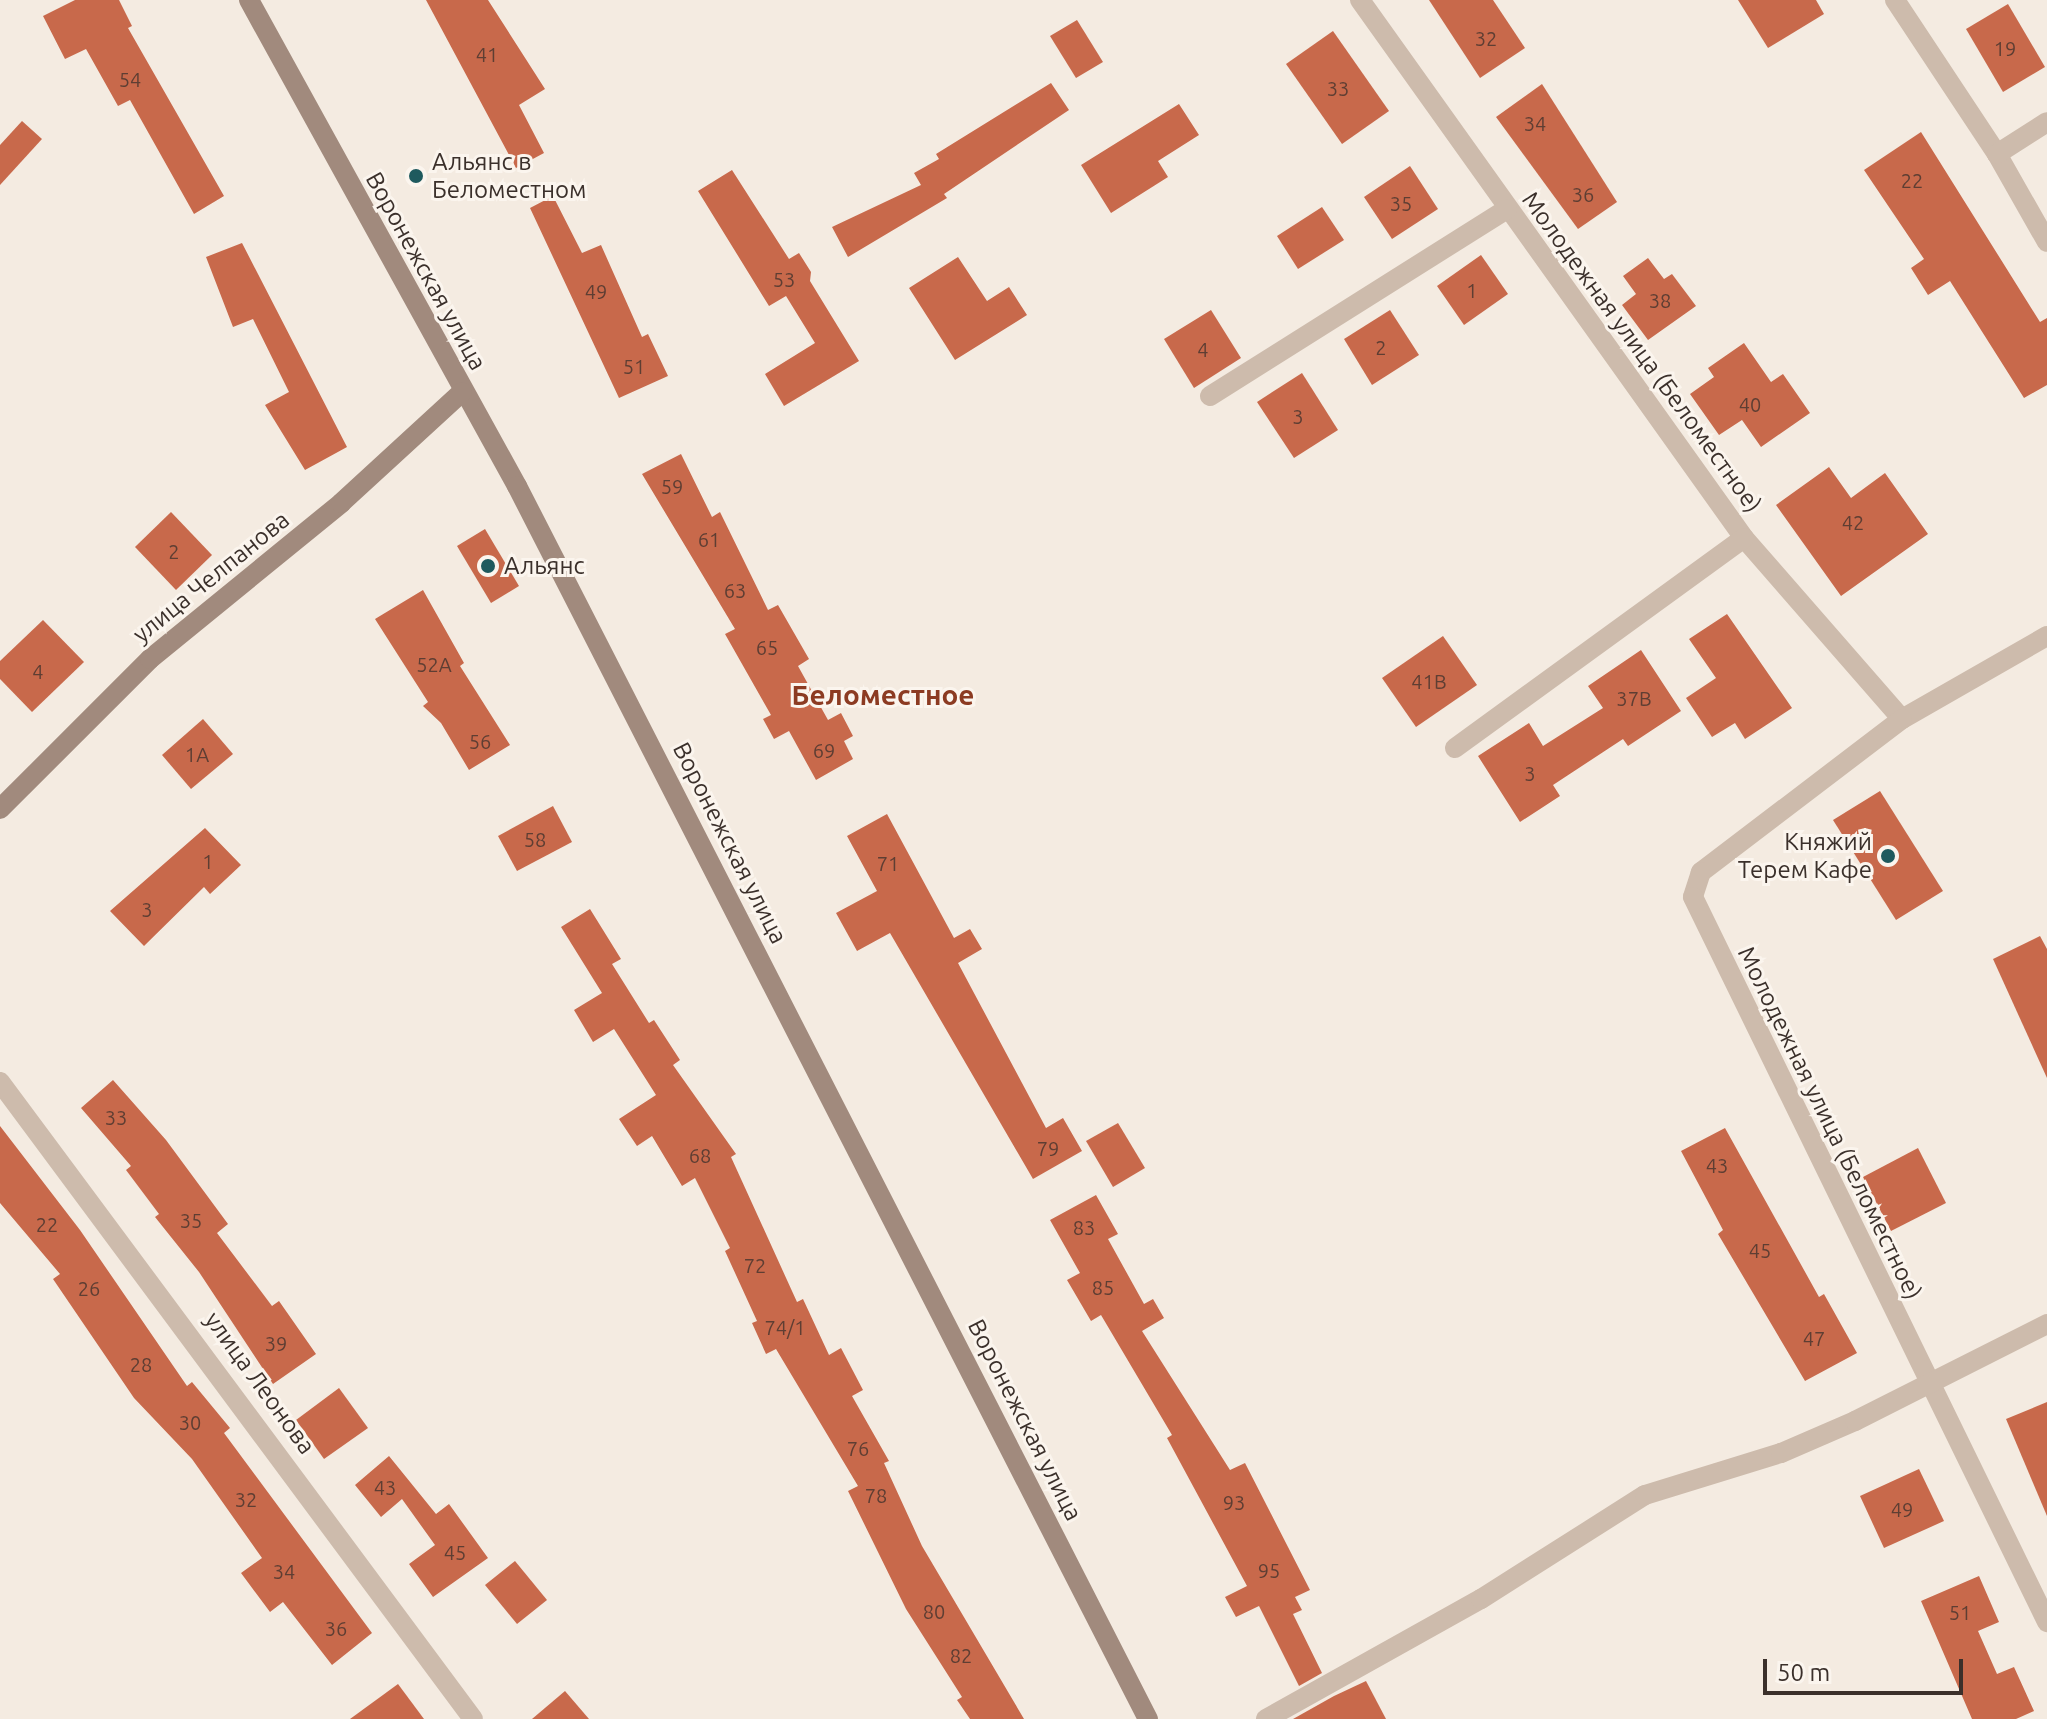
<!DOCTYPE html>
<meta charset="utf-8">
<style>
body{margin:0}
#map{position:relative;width:2047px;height:1719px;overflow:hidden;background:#f4ebe1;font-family:Ubuntu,sans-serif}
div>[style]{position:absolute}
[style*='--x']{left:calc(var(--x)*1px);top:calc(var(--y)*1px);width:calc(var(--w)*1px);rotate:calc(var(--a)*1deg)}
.building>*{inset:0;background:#c8694b}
.street>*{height:20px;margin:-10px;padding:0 10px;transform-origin:10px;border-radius:10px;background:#cdbbac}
.secondary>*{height:20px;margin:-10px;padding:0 10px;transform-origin:10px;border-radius:10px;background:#a18a7d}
.dots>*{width:22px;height:22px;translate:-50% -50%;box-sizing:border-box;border:4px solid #fbf5ee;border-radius:50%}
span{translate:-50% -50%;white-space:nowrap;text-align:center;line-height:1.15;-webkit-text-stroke:6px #fbf5ee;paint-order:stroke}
.number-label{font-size:20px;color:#5e3e33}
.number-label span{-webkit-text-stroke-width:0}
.poi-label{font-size:24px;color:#3b302b}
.left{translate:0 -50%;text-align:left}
.right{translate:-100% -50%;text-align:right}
.street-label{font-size:24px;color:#3b302b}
.quarter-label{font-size:28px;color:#8c3b22;font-weight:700}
.scale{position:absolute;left:1763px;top:1659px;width:200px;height:36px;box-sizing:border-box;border:4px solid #3b302b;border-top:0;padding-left:10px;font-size:24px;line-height:28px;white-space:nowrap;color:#3b302b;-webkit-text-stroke:6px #fbf5ee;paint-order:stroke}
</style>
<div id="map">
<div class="building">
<div style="clip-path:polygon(75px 0,119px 0,132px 26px,128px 28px,224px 196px,194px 214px,130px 100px,118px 106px,86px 49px,65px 59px,43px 16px)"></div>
<div style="clip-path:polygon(426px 0,488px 0,545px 89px,519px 105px,544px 153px,516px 168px)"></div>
<div style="clip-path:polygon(1429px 0,1493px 0,1525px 48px,1480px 78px)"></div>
<div style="clip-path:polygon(1738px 0,1816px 0,1824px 14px,1768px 48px)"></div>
<div style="clip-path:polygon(2008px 4px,2045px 67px,2003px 92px,1966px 29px)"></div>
<div style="clip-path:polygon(1077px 20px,1103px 62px,1076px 78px,1050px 36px)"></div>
<div style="clip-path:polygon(1333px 31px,1389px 111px,1342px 144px,1286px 64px)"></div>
<div style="clip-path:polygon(1051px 83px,1069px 110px,944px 194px,947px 198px,848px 257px,832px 227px,921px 185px,914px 173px,939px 159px,936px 154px)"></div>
<div style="clip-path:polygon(1542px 84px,1617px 202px,1578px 229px,1496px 117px)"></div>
<div style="clip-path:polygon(1179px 104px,1199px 135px,1158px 161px,1168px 177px,1111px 213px,1081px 165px)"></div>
<div style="clip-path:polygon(22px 121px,42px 139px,0 185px,0 145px)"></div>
<div style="clip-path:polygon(1921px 132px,2040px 322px,2047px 318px,2047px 385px,2024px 398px,1950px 281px,1928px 295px,1911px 268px,1924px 259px,1864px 170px)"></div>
<div style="clip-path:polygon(1410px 166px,1438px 209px,1392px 239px,1364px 197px)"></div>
<div style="clip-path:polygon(732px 170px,789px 259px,799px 253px,811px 272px,810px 281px,859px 361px,784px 406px,765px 374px,815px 343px,786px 296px,769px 306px,698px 191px)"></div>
<div style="clip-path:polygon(553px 196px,582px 253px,601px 245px,642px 337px,648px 334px,668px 376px,619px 398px,530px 208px)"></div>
<div style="clip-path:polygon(1322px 207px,1344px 240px,1298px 269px,1277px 236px)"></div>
<div style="clip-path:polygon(242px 243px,347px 447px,305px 470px,265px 405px,289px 392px,253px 319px,233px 327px,206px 257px)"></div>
<div style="clip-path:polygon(1481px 255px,1508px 294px,1464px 325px,1437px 286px)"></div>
<div style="clip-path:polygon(958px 257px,987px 301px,1009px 287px,1027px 315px,955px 360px,909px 288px)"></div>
<div style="clip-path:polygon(1648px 258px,1664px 279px,1672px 274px,1696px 306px,1648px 340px,1622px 305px,1636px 294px,1623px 276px)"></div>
<div style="clip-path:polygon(1211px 310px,1241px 358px,1194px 388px,1164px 339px)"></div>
<div style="clip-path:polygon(1390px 310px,1419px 355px,1372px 385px,1344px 339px)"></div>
<div style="clip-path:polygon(1744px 343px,1771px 382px,1783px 374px,1810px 413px,1761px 447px,1742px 420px,1719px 435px,1690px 394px,1714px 377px,1708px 368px)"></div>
<div style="clip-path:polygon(1302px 373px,1338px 430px,1294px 458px,1257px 402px)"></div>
<div style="clip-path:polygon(681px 454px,712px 517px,720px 512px,768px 610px,778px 605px,809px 659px,798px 666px,828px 720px,841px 713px,853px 736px,844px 741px,853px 759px,816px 780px,789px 731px,774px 739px,763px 719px,771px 715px,725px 634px,735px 629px,642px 474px)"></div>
<div style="clip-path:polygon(1829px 467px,1851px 498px,1885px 473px,1928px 534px,1841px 596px,1776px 505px)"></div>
<div style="clip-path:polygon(171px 512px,212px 555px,176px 590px,135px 547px)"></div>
<div style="clip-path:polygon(485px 529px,519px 586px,491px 603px,457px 546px)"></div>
<div style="clip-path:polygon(423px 590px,464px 663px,460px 666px,510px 745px,469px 770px,441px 723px,423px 706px,428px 702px,375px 619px)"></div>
<div style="clip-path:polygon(1727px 614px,1792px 708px,1745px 739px,1735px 723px,1712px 737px,1686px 698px,1716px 678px,1689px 639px)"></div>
<div style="clip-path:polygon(43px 620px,84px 662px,32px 712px,0 679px,0 661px)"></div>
<div style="clip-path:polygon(1443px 636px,1477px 685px,1416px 727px,1382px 678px)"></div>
<div style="clip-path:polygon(1641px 650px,1681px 711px,1628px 746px,1623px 739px,1553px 785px,1560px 796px,1520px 822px,1478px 756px,1529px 723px,1543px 746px,1603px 708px,1588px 686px)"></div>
<div style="clip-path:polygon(203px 719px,233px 754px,191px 789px,162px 755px)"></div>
<div style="clip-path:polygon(1880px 791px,1943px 891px,1896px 920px,1833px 820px)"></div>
<div style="clip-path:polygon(553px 806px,572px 842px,517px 871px,498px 836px)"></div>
<div style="clip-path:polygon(887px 814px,954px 938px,970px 929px,982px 949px,958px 963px,1046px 1128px,1063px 1118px,1082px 1151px,1033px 1179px,890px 933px,857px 951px,836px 913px,877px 891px,847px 836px)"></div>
<div style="clip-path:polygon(205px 828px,241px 865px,210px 894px,204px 887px,144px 946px,110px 911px)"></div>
<div style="clip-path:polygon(590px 909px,621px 959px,612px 964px,649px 1023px,654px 1020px,680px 1060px,673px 1065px,736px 1154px,731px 1157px,797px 1302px,803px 1299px,829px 1355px,841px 1348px,863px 1390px,852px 1396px,889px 1461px,884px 1463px,922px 1546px,1024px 1719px,970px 1719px,957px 1700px,962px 1697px,906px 1609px,848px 1491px,858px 1486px,776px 1349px,766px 1354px,752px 1323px,757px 1321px,725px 1251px,730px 1248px,695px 1178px,682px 1186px,652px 1136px,637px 1146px,619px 1119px,656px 1095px,614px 1029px,593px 1042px,574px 1010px,602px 993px,561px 927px)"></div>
<div style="clip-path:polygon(2040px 936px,2047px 949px,2047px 1078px,1993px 959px)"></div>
<div style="clip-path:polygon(113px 1080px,166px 1140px,228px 1224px,217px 1233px,272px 1306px,279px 1301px,316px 1354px,273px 1384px,199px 1272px,155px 1217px,159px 1214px,126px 1170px,131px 1166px,81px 1108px)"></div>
<div style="clip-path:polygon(1118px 1123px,1145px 1168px,1113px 1187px,1086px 1141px)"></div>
<div style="clip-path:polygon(0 1126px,80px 1230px,187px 1386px,192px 1382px,230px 1428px,224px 1433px,372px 1633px,332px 1665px,283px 1602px,270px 1612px,241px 1573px,262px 1558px,192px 1459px,134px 1398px,53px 1279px,60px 1274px,0 1203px)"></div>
<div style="clip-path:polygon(1725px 1128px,1819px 1297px,1824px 1294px,1857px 1353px,1805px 1381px,1718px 1234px,1723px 1230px,1681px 1151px)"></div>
<div style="clip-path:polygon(1918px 1148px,1946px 1203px,1891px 1231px,1863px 1177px)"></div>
<div style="clip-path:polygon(1096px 1195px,1118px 1234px,1108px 1239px,1144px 1304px,1153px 1299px,1164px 1318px,1142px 1331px,1230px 1470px,1245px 1463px,1310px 1590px,1295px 1597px,1302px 1610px,1293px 1614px,1322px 1673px,1299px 1686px,1259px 1606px,1236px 1617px,1225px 1597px,1247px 1586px,1167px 1438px,1172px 1435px,1101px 1315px,1091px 1321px,1067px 1280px,1080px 1273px,1050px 1220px)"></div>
<div style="clip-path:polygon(339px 1388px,368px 1428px,324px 1459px,296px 1420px)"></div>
<div style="clip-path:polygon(2047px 1402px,2047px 1516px,2006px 1419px)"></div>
<div style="clip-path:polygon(389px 1456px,436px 1514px,449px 1504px,488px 1558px,433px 1597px,409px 1564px,435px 1545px,402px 1499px,381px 1517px,355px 1485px)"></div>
<div style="clip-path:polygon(1919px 1469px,1944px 1521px,1884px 1548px,1860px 1496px)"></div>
<div style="clip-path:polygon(515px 1561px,547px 1600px,517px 1624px,485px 1585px)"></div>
<div style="clip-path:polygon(1979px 1576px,1999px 1622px,1978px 1631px,1997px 1674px,2014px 1667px,2034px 1711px,2016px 1719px,1972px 1719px,1921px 1601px)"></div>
<div style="clip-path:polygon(1366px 1681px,1386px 1719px,1293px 1719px,1334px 1696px)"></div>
<div style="clip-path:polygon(398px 1684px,424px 1719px,350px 1719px)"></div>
<div style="clip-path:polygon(565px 1691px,589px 1719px,532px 1719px)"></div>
</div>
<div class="street">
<div style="--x:1360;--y:0;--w:661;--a:54.48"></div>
<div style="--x:1744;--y:538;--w:240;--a:48.9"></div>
<div style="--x:1895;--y:0;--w:185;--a:56.5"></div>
<div style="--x:1997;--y:154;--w:101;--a:60.4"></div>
<div style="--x:1997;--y:154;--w:59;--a:-32.6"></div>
<div style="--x:1210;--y:396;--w:351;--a:-32.2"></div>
<div style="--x:2047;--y:636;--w:167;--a:150.2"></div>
<div style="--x:1902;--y:719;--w:253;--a:142.7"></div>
<div style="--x:1701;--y:872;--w:26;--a:108"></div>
<div style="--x:1693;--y:897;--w:807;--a:63.97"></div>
<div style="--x:1455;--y:748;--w:357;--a:-36"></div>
<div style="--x:0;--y:1082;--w:793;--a:53.4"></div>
<div style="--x:1266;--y:1719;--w:246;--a:-29.2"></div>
<div style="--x:1481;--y:1599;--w:194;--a:-32.4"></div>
<div style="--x:1645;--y:1495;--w:142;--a:-17.2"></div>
<div style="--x:1781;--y:1453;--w:81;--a:-23.4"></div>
<div style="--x:1855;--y:1421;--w:215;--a:-26.8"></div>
</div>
<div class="secondary">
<div style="--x:249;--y:0;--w:555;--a:61.13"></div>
<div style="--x:517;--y:486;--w:1385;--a:62.9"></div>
<div style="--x:0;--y:809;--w:212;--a:-45"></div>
<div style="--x:150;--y:659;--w:247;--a:-39.2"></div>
<div style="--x:341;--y:503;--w:164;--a:-42.5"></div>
</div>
<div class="dots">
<div style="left:416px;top:176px;background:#1f5a5e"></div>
<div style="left:488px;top:566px;background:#1f5a5e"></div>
<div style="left:1888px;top:856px;background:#1f5a5e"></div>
</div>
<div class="number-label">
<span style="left:1486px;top:38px">32</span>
<span style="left:2005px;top:48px">19</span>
<span style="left:487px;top:54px">41</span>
<span style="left:130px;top:79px">54</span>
<span style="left:1338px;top:88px">33</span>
<span style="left:1535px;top:123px">34</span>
<span style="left:1912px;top:180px">22</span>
<span style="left:1583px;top:194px">36</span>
<span style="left:1401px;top:203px">35</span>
<span style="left:784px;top:279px">53</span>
<span style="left:1472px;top:290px">1</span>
<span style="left:596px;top:291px">49</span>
<span style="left:1660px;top:300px">38</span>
<span style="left:1381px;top:347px">2</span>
<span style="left:1203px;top:349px">4</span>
<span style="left:634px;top:366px">51</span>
<span style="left:1750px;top:404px">40</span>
<span style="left:1298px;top:416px">3</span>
<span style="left:672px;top:486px">59</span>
<span style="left:1853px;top:522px">42</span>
<span style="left:709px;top:539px">61</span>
<span style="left:174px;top:551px">2</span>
<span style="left:735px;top:590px">63</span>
<span style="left:767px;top:647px">65</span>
<span style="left:434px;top:664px">52А</span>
<span style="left:38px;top:671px">4</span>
<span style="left:1429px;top:681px">41В</span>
<span style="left:1634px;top:698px">37В</span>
<span style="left:480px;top:741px">56</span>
<span style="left:824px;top:750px">69</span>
<span style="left:197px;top:754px">1А</span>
<span style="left:1530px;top:773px">3</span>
<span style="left:535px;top:839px">58</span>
<span style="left:208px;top:861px">1</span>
<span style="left:888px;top:863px">71</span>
<span style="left:147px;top:909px">3</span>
<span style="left:116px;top:1117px">33</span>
<span style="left:1048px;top:1148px">79</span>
<span style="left:700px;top:1155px">68</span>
<span style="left:1717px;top:1165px">43</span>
<span style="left:191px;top:1220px">35</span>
<span style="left:47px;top:1224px">22</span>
<span style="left:1084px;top:1227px">83</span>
<span style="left:1760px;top:1250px">45</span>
<span style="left:755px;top:1265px">72</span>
<span style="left:1103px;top:1287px">85</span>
<span style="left:89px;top:1288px">26</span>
<span style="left:785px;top:1327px">74/1</span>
<span style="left:1814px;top:1338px">47</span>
<span style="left:276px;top:1343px">39</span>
<span style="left:141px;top:1364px">28</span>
<span style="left:190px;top:1422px">30</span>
<span style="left:858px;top:1448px">76</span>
<span style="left:385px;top:1487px">43</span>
<span style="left:876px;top:1495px">78</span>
<span style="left:246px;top:1499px">32</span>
<span style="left:1234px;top:1502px">93</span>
<span style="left:1902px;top:1509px">49</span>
<span style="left:455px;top:1552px">45</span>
<span style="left:1269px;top:1570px">95</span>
<span style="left:284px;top:1571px">34</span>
<span style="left:934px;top:1611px">80</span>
<span style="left:1960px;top:1612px">51</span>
<span style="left:336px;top:1628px">36</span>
<span style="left:961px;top:1655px">82</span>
</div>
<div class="poi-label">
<span class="left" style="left:432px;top:176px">Альянс в<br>Беломестном</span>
<span class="left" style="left:504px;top:566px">Альянс</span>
<span class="right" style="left:1872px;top:856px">Княжий<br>Терем Кафе</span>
</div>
<div class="street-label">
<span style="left:426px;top:271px;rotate:61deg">Воронежская улица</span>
<span style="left:1642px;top:352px;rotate:54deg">Молодежная улица (Беломестное)</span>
<span style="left:211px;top:577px;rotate:-39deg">улица Челпанова</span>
<span style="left:730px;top:843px;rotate:63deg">Воронежская улица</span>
<span style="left:1830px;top:1123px;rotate:64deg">Молодежная улица (Беломестное)</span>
<span style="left:260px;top:1383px;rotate:54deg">улица Леонова</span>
<span style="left:1025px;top:1420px;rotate:63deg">Воронежская улица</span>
</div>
<div class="quarter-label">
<span style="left:883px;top:695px">Беломестное</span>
</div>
<div class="scale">50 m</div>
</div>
